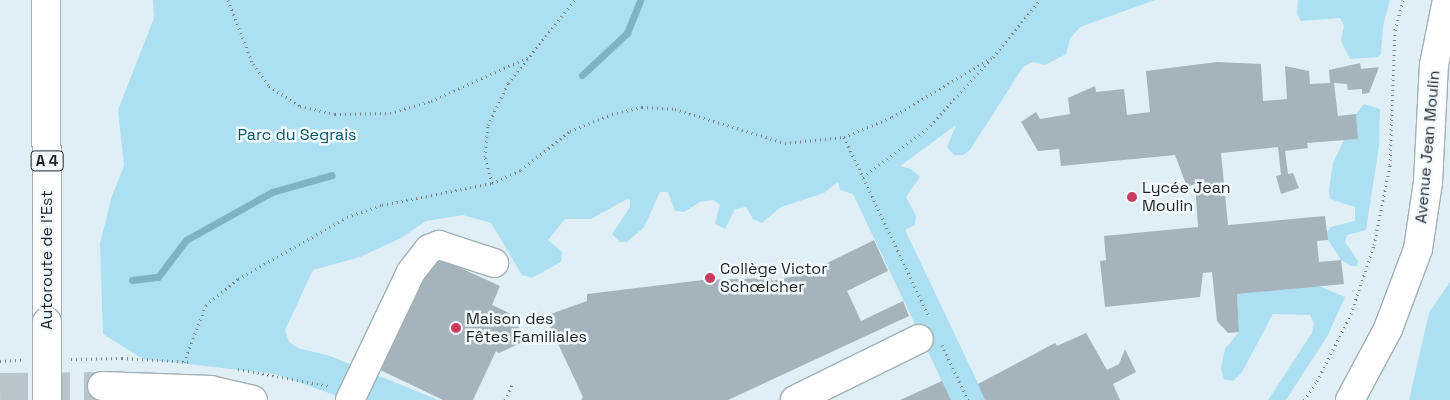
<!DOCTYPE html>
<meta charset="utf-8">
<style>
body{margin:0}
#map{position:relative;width:1450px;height:400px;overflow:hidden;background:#dfeff5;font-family:"Space Grotesk",sans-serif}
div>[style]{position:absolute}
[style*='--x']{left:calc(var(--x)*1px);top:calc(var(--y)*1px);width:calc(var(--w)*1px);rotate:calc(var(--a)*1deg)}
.green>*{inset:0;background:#abdff1}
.stream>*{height:7px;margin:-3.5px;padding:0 3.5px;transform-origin:3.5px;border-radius:3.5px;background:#7db3c5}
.building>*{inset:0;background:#a4b4ba}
.minor-tunnel>*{height:28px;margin-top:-14px;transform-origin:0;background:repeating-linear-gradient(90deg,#b8c6cb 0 28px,transparent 0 42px)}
.path>*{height:3px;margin-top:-1.5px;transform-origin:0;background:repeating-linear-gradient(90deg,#798488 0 1px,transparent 0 5px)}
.roads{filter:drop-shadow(1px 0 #a0b0b6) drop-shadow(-1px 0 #a0b0b6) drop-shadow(0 1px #a0b0b6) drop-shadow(0 -1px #a0b0b6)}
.minor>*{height:28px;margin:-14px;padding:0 14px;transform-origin:14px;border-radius:14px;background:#fff}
.highway>*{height:28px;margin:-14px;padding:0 14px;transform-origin:14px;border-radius:14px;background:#fff}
.bridges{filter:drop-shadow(1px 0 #a0b0b6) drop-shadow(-1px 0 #a0b0b6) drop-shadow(0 1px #a0b0b6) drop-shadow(0 -1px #a0b0b6)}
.highway-bridge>*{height:28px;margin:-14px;padding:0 14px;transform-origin:14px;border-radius:14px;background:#fff}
.dots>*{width:14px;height:14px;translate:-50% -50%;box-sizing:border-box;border:2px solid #f1fbff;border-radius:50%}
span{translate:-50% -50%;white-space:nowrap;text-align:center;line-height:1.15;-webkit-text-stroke:5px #f1fbff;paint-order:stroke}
.shield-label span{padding:1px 4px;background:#f1fbff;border:1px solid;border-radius:4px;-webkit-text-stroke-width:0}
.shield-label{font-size:15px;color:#1d2325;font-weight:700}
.park-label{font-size:16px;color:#055467}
.street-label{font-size:16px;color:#1d2325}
.poi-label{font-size:16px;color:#1d2325}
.left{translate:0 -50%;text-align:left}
</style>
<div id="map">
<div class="green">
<div style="clip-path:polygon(153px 0,1155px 0,1080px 27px,1070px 39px,1066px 54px,1045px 65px,1033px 62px,1023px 67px,970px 150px,963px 155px,954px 155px,947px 147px,956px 125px,900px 166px,911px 169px,920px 177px,906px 197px,916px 216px,915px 225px,905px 230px,986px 400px,951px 400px,853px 194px,840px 190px,838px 182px,824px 193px,781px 207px,762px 223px,753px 219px,746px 207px,735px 209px,725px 229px,715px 224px,720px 205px,713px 200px,700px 202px,684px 212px,675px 211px,668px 192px,660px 192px,644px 227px,627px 242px,620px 242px,612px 234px,630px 207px,630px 200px,627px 199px,591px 219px,565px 219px,548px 240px,562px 252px,561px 262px,532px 278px,522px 275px,491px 223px,463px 215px,426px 221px,401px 238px,360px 257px,313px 270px,285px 330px,289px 342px,298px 348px,330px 356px,438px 400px,349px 400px,275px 374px,143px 359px,103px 334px,100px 243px,112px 196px,124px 166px,118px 110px,154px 18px)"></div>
<div style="clip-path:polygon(1298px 0,1390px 0,1383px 26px,1381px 54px,1378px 57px,1350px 59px,1341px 41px,1344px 26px,1340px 18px,1301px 21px,1297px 14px)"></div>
<div style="clip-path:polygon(1364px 104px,1380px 109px,1379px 146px,1366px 230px,1347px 235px,1345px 242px,1358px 261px,1357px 266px,1351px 266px,1341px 260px,1328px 240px,1327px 232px,1331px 227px,1355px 221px,1355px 207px,1330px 199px,1329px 190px,1333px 163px,1344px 140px,1358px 139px,1356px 114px)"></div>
<div style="clip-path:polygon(1450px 282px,1450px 400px,1409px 400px,1429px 313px)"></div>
<div style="clip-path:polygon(1319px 286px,1345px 297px,1328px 335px,1286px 400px,1268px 400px,1312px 333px,1314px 323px,1310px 315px,1273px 314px,1242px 372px,1233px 381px,1224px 379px,1221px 368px,1225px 349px,1239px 332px,1237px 294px)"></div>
</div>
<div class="stream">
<div style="--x:582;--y:75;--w:62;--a:-43"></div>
<div style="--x:627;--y:33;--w:35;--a:-68"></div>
<div style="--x:132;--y:280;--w:26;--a:-7"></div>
<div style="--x:158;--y:277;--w:46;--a:-52.9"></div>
<div style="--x:186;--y:240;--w:98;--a:-29.2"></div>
<div style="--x:272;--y:192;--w:62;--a:-15.8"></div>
</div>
<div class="building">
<div style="clip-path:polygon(1217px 62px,1261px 64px,1263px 101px,1287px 99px,1285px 66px,1309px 71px,1310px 84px,1330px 83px,1329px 70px,1360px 63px,1361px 69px,1379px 67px,1369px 93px,1362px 94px,1362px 89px,1348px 90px,1347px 84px,1334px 83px,1338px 116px,1356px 114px,1358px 139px,1307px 143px,1308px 148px,1285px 151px,1288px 174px,1293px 173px,1299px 188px,1281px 194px,1276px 176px,1281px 175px,1278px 147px,1221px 153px,1228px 225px,1325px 216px,1328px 240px,1317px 241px,1319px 262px,1341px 260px,1344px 284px,1237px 294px,1239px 332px,1228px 333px,1217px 321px,1212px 272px,1203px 273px,1200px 297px,1105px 307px,1100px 261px,1106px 260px,1104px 236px,1198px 227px,1195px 184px,1187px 187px,1175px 155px,1061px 166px,1059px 149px,1038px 151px,1021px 122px,1036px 112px,1040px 119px,1070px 114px,1068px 98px,1095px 86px,1096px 92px,1124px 89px,1127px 115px,1150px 112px,1146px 71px)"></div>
<div style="clip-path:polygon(874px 240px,888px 271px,847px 291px,861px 321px,903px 301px,909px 316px,728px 400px,581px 400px,583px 397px,545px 316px,587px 301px,587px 294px,703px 280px,771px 278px,772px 281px,807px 273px)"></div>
<div style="clip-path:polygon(432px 255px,500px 286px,492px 305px,513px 315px,525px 341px,499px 353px,496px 351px,473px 400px,443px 400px,374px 367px)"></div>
<div style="clip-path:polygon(1086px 333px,1107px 370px,1119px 364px,1125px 349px,1136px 372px,1113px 384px,1120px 400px,985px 400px,978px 384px,1055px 343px,1057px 346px)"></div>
<div style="clip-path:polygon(942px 381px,951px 400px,900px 400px)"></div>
</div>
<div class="minor-tunnel">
<div style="--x:0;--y:387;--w:102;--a:-0.6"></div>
</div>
<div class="path">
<div style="--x:228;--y:0;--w:69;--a:68.7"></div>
<div style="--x:253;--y:64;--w:27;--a:54"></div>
<div style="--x:269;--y:86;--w:37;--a:33"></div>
<div style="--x:300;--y:106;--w:36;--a:13"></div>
<div style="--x:335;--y:114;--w:55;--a:-1"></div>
<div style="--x:390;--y:113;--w:43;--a:-16.3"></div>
<div style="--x:431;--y:101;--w:110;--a:-24.2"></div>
<div style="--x:844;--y:137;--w:199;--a:64.7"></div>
<div style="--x:863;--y:177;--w:80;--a:-36.9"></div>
<div style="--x:927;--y:129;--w:95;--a:-47.6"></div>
<div style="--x:492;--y:183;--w:27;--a:-105"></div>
<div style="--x:485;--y:157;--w:32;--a:-85"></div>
<div style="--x:488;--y:125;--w:47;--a:-64.5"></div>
<div style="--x:508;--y:83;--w:107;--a:-51.1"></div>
<div style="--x:942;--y:345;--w:61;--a:64.7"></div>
<div style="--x:71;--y:359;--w:51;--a:-1.1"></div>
<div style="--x:122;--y:358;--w:70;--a:3.3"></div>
<div style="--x:0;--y:361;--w:22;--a:-3"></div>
<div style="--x:184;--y:362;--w:61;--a:-68.9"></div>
<div style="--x:206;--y:305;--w:41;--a:-39.1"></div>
<div style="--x:238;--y:279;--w:125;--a:-29.6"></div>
<div style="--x:347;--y:217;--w:37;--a:-19"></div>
<div style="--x:382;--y:205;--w:112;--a:-11.3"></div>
<div style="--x:492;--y:183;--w:32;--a:-24"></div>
<div style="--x:521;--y:170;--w:63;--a:-38.5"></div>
<div style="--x:570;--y:131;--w:45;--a:-22"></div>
<div style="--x:612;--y:114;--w:31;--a:-13"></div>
<div style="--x:642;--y:107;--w:33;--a:3"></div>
<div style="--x:675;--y:109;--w:115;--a:17.2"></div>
<div style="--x:785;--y:143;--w:59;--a:-5.8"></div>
<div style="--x:844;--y:137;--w:52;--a:-22.6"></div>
<div style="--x:892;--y:117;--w:117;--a:-30.7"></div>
<div style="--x:993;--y:57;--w:74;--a:-50.5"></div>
<div style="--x:238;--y:369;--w:94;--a:10.5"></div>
<div style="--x:505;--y:400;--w:17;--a:-65"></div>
<div style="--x:1304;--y:400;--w:23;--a:-56"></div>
<div style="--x:1317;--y:381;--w:75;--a:-63.1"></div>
<div style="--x:1351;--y:314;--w:73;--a:-71.6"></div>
<div style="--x:1374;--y:245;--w:82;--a:-78.7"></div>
<div style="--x:1390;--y:165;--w:135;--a:-87.9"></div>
<div style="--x:1395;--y:30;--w:31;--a:-75"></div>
</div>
<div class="roads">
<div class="minor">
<div style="--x:102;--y:386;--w:109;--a:2.1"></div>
<div style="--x:211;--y:390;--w:43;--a:13.4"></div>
<div style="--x:350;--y:400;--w:142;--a:-64.5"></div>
<div style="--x:411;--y:272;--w:29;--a:-52"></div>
<div style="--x:429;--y:249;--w:11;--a:-22"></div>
<div style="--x:439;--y:245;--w:58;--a:18.1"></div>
<div style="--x:795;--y:400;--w:138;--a:-26.2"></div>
<div style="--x:1350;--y:400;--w:81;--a:-61.8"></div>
<div style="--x:1388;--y:329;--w:85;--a:-69.4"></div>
<div style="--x:1418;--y:249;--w:68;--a:-81.5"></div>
<div style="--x:1428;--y:182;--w:117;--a:-87.1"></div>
<div style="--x:1434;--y:65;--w:66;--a:-78.7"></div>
</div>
<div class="highway">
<div style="--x:46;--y:0;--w:322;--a:89.8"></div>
</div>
</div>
<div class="bridges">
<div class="highway-bridge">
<div style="--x:47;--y:400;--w:78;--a:-90"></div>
</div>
</div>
<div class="dots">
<div style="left:1132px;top:197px;background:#ca3b5d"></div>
<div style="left:710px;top:278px;background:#ca3b5d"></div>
<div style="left:456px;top:328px;background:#ca3b5d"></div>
</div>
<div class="shield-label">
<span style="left:47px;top:161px">A 4</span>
</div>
<div class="park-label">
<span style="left:297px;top:135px">Parc du Segrais</span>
</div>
<div class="street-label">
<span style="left:1428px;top:147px;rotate:-85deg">Avenue Jean Moulin</span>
<span style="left:47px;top:260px;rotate:-90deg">Autoroute de l’Est</span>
</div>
<div class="poi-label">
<span class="left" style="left:1142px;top:197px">Lycée Jean<br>Moulin</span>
<span class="left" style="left:720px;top:278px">Collège Victor<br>Schœlcher</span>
<span class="left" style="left:466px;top:328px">Maison des<br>Fêtes Familiales</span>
</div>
</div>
